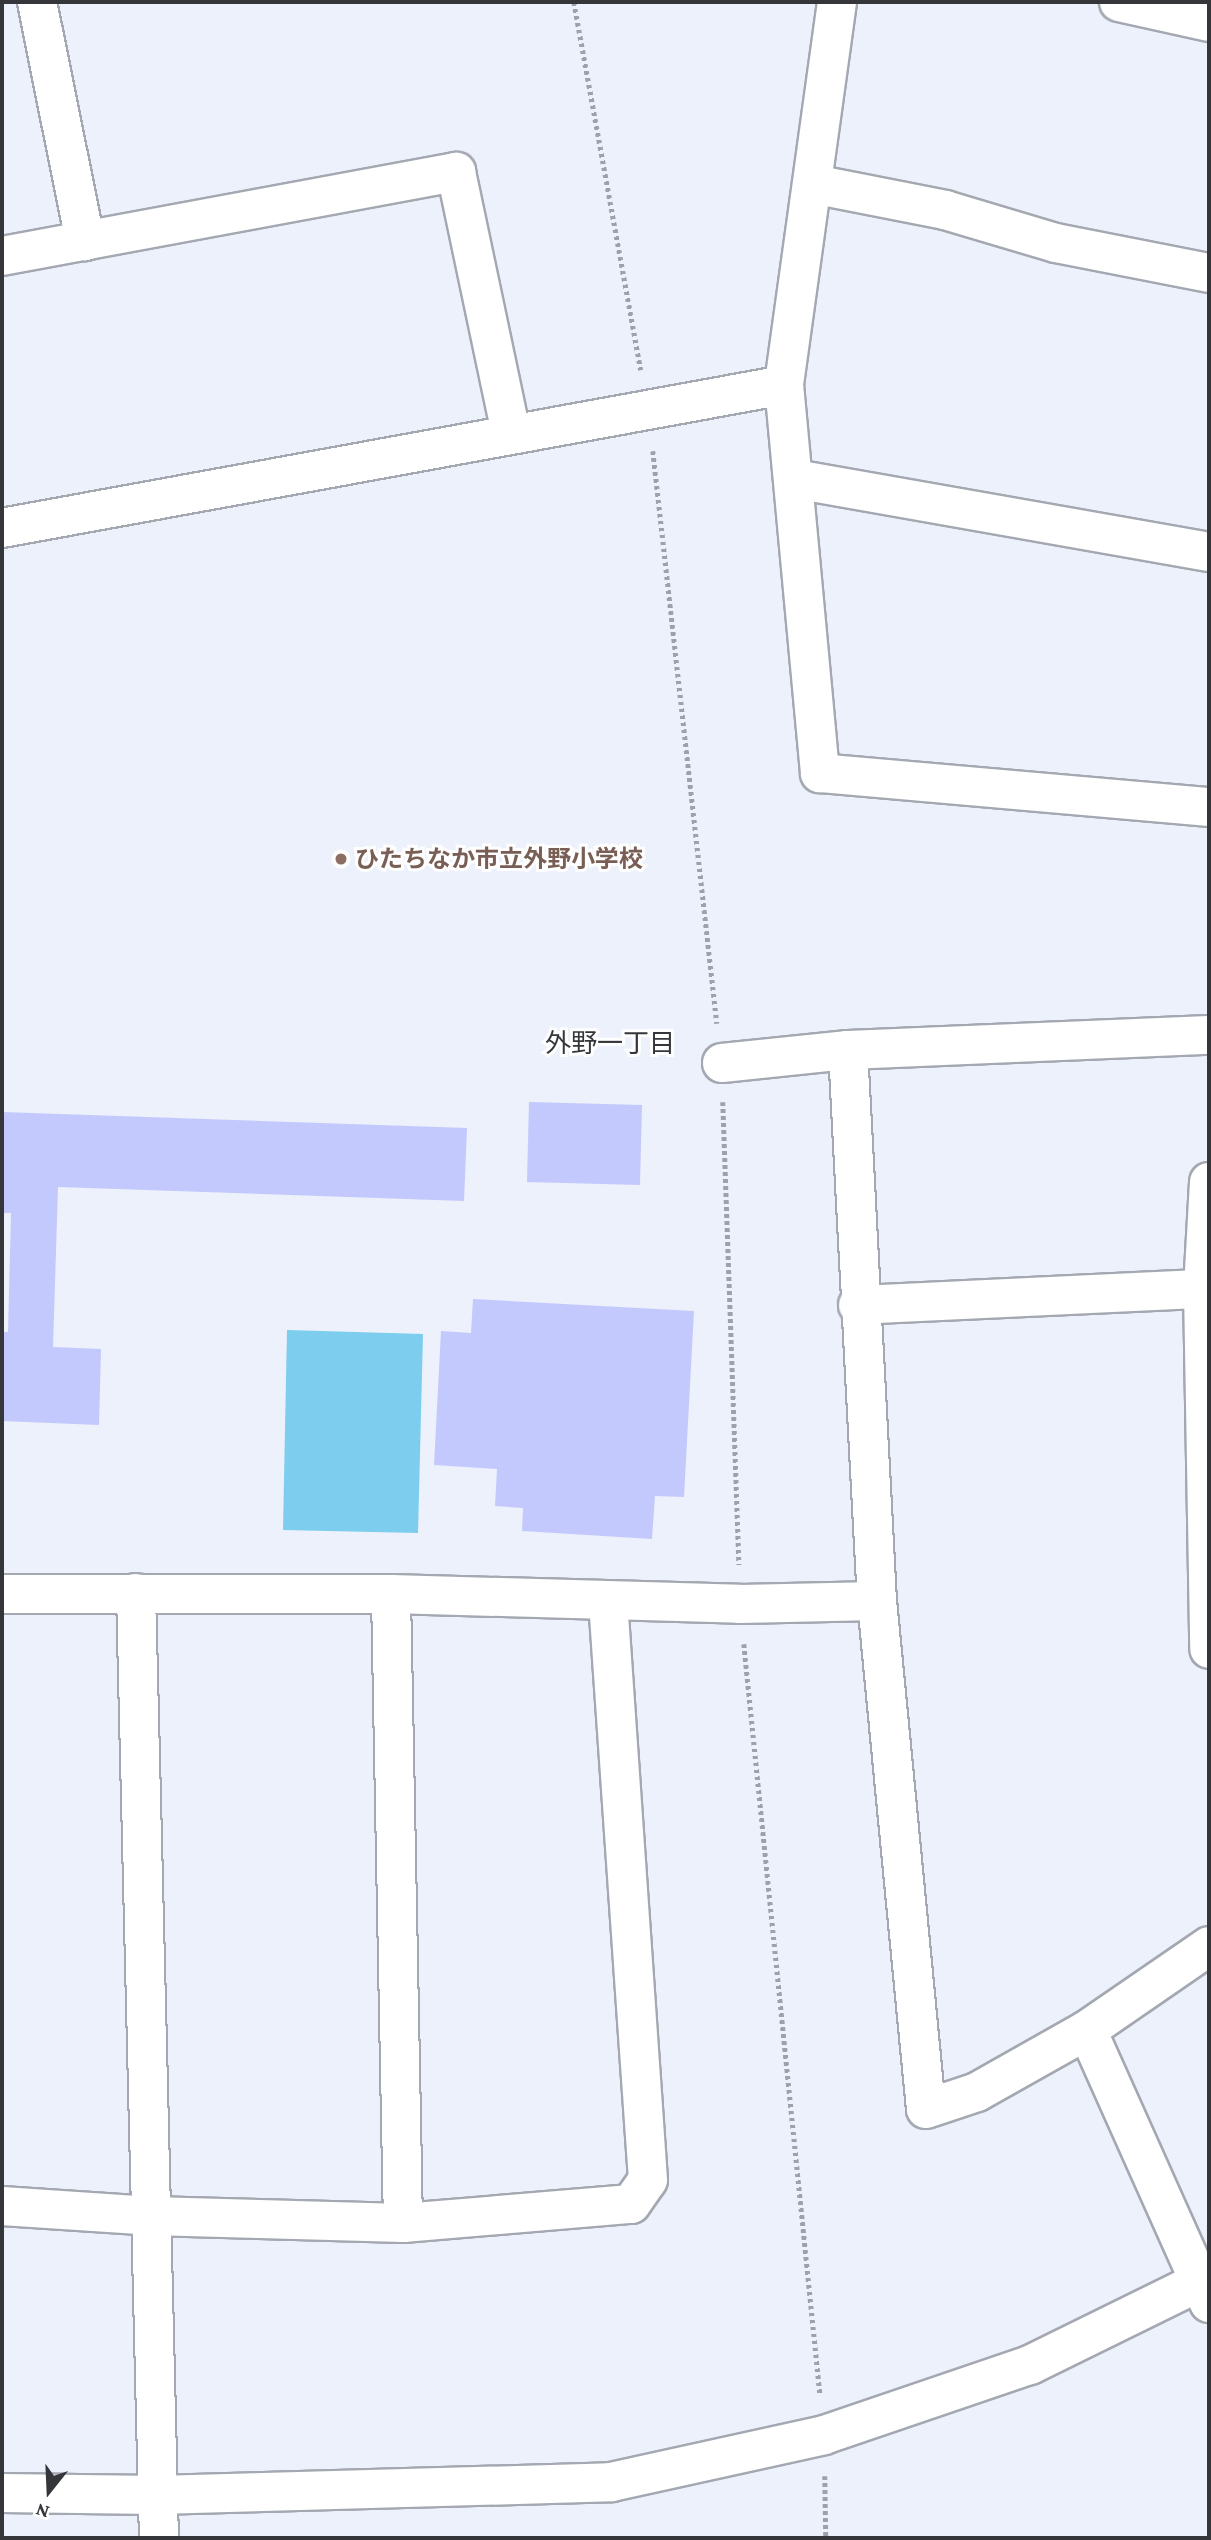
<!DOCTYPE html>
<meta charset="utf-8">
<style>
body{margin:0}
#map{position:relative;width:1211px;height:2540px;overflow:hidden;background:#ecf1fb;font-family:"Crimson Pro","Noto Sans JP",serif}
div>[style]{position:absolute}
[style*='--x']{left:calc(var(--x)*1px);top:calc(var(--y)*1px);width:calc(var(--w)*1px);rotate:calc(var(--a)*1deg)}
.water>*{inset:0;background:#7ccdee}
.building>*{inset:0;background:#c3c9fd}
.path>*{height:4.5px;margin-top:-2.25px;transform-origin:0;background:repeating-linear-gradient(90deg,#9ea1a9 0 3.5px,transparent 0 7px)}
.roads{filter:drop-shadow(2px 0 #a3a8b1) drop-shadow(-2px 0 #a3a8b1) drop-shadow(0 2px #a3a8b1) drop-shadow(0 -2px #a3a8b1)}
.minor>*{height:38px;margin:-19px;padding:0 19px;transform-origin:19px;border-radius:19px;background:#fff}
.dots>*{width:19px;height:19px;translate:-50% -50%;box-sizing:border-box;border:4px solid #fefefe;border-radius:50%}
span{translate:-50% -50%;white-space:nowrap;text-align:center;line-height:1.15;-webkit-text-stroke:6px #fefefe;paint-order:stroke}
.education-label{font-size:24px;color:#785e54;font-weight:700}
.left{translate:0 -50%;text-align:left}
.neighbourhood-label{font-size:26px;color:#34363a}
.frame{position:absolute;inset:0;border:4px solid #34363a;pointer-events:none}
.north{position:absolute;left:14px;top:2456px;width:70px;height:70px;-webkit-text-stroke:5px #fefefe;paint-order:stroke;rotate:198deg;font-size:19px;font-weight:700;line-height:28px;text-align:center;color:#34363a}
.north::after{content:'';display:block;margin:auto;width:24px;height:32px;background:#34363a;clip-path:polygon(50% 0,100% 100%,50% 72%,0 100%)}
</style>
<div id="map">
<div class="water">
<div style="clip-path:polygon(287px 1330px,423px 1334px,418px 1533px,283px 1530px)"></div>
</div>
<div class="building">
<div style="clip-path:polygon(529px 1102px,642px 1105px,640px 1185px,527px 1182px)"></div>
<div style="clip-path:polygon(2px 1112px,467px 1128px,464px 1201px,58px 1187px,53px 1347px,101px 1349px,99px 1425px,2px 1421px,2px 1332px,8px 1332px,11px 1213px,2px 1213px)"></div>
<div style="clip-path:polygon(473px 1299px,694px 1311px,684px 1497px,655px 1496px,652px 1539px,522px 1531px,523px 1508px,495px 1506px,497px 1469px,434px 1465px,441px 1331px,471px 1333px)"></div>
</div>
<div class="path">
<div style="--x:574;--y:2;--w:374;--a:79.7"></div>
<div style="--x:653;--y:451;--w:576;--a:83.62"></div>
<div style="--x:723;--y:1102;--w:463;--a:88"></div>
<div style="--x:744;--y:1644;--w:754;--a:84.21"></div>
<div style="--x:825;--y:2476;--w:62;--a:89.1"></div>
</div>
<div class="roads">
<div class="minor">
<div style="--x:37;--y:2;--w:244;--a:78.6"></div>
<div style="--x:837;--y:2;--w:387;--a:97.9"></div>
<div style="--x:784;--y:385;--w:390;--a:84.7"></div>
<div style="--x:820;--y:773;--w:390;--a:5"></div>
<div style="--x:1119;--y:2;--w:92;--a:12.5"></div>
<div style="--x:813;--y:184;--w:135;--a:11.1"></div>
<div style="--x:945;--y:210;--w:116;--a:16.6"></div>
<div style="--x:1056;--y:243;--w:156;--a:11.1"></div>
<div style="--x:2;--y:256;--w:462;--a:-10.5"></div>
<div style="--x:456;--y:172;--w:268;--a:78.1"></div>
<div style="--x:795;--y:479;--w:420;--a:10"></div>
<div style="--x:2;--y:528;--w:795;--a:-10.36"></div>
<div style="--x:848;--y:1050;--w:552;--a:86.99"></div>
<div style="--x:877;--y:1601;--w:510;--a:84.49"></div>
<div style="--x:926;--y:2109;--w:54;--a:-18.4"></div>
<div style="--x:977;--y:2092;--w:126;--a:-29.4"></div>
<div style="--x:1087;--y:2030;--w:148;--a:-34.5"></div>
<div style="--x:722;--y:1063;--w:127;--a:-5.9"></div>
<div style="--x:848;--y:1050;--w:361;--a:-2.4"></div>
<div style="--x:1209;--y:1182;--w:107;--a:93.2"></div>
<div style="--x:1203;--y:1289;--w:360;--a:89"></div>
<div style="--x:858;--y:1305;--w:345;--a:-2.7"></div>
<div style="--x:136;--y:1593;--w:945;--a:88.61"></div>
<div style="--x:2;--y:1594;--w:389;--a:0"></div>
<div style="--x:391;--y:1594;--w:349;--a:1.6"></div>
<div style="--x:740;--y:1604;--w:137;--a:-1.3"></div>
<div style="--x:391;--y:1594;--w:629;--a:88.91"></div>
<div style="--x:1087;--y:2030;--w:299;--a:65.9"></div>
<div style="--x:2;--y:2206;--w:149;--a:3.8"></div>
<div style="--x:151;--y:2216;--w:252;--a:1.6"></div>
<div style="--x:403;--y:2223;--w:229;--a:-4.8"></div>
<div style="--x:631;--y:2204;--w:29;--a:-55"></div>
<div style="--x:648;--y:2180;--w:581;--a:-93.95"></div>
<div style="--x:2;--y:2493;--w:155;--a:0.7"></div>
<div style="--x:157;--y:2495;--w:454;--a:-1.6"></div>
<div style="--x:611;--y:2482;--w:218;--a:-12.4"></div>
<div style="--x:824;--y:2435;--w:218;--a:-18.8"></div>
<div style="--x:1030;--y:2365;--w:199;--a:-26.2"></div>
</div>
</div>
<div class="dots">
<div style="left:341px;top:859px;background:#8d6e63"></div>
</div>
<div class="education-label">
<span class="left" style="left:355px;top:859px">ひたちなか市立外野小学校</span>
</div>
<div class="neighbourhood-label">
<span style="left:610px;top:1044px">外野一丁目</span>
</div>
<div class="frame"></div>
<div class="north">N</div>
</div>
